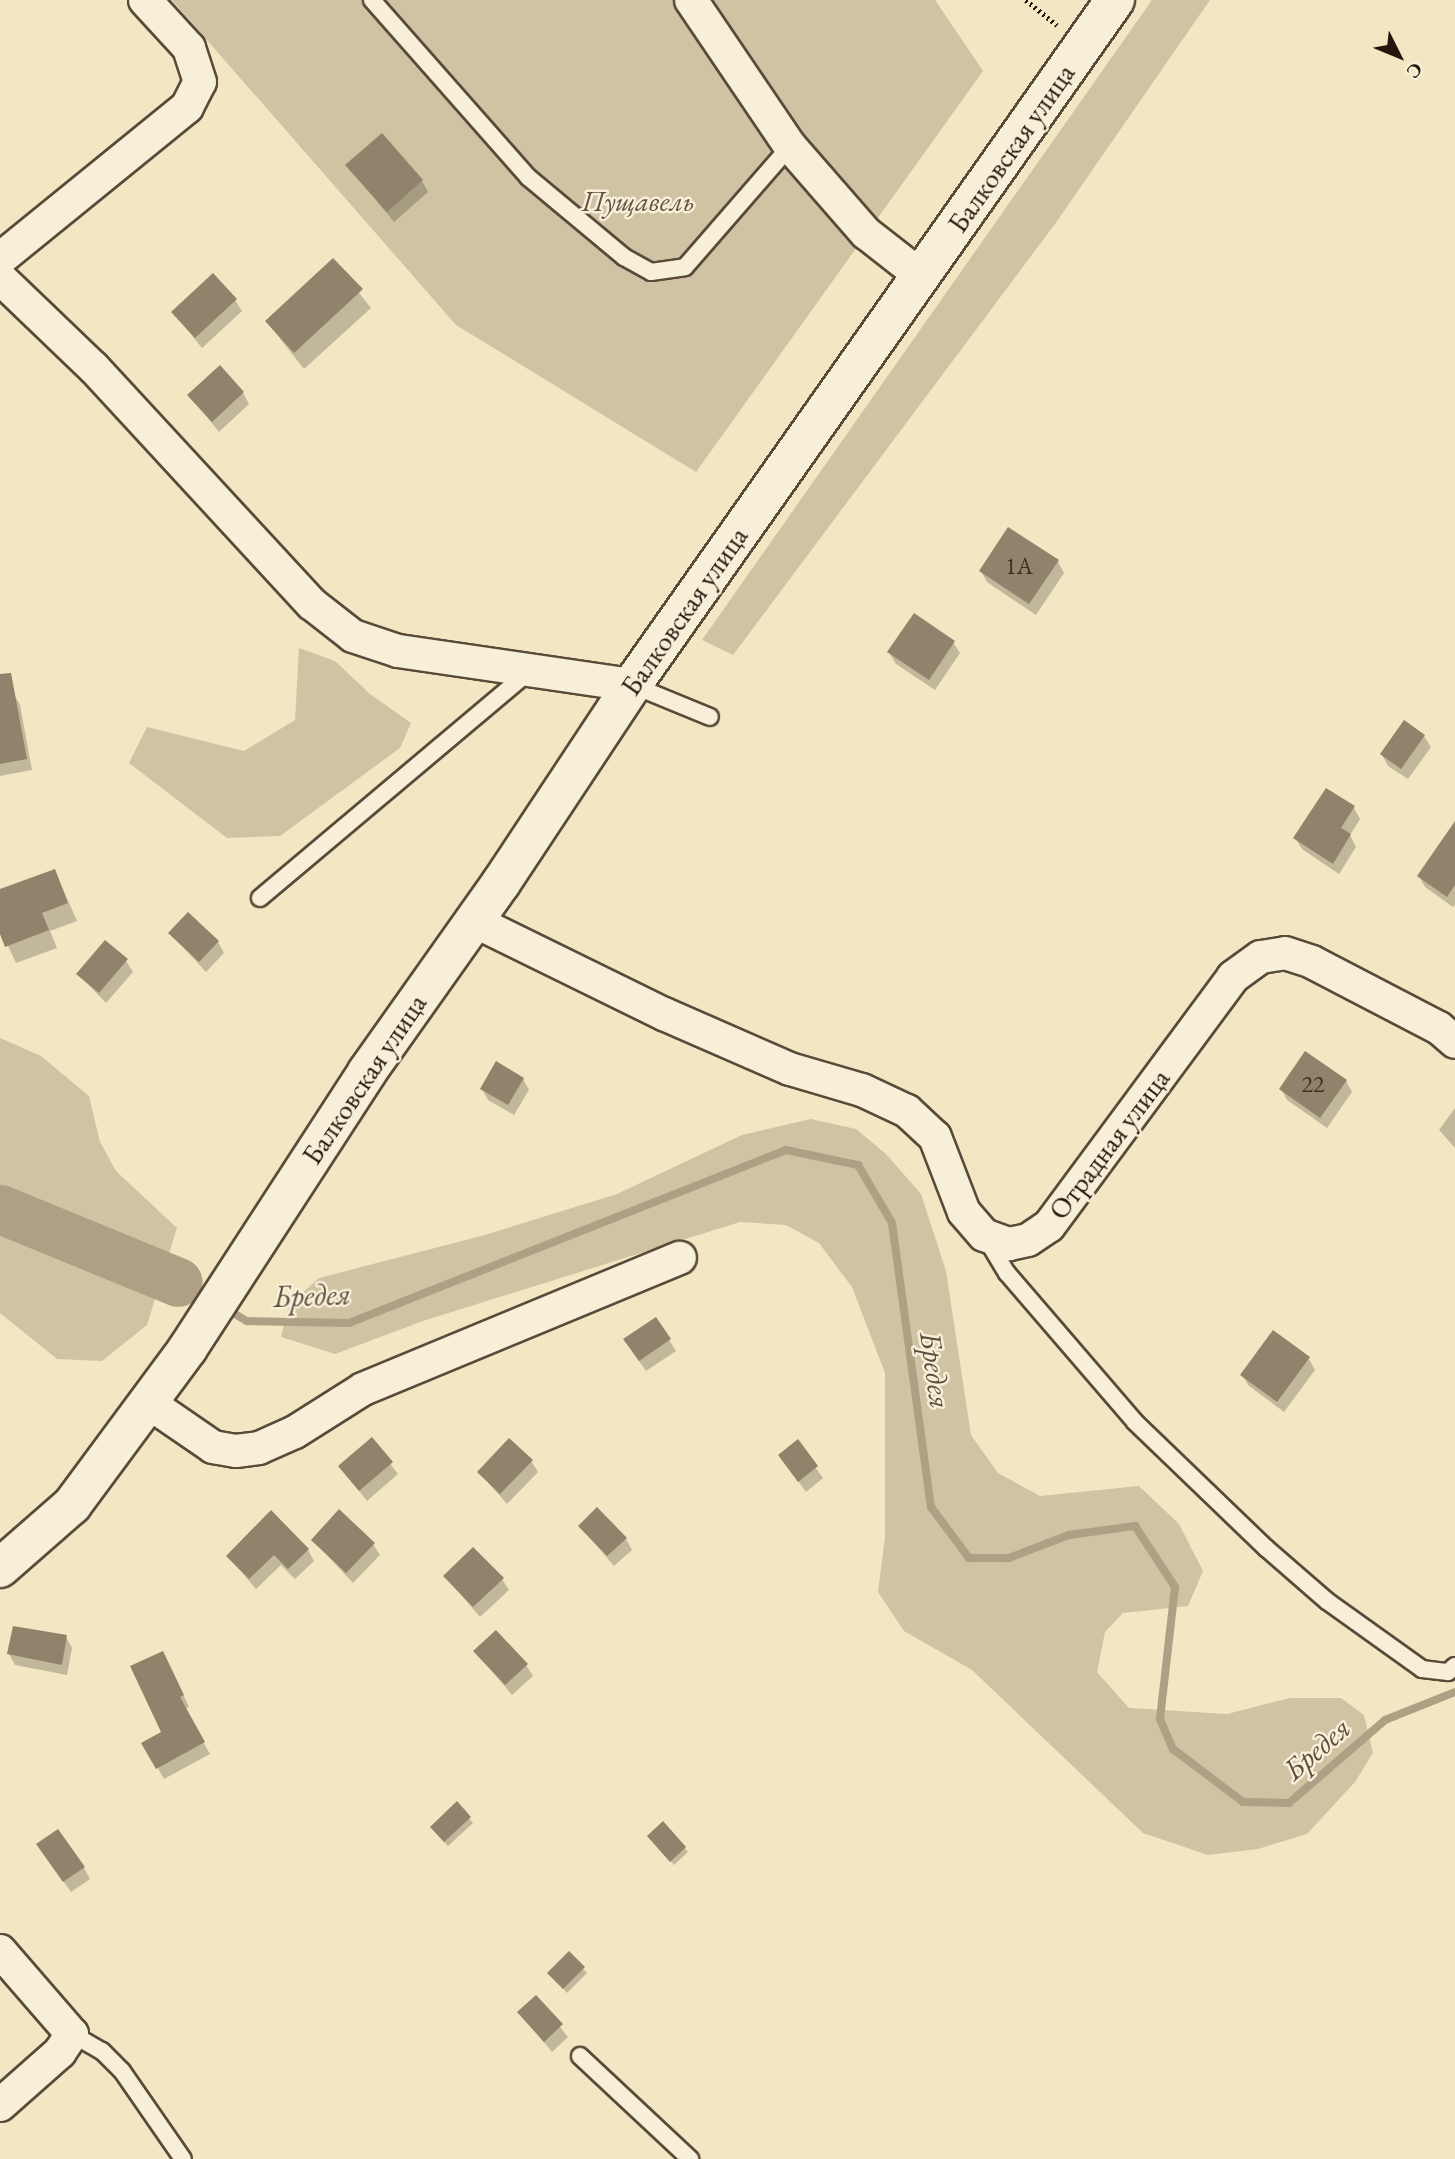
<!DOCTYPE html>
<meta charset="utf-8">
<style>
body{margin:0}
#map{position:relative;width:1455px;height:2159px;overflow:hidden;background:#f2e7c2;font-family:"EB Garamond",serif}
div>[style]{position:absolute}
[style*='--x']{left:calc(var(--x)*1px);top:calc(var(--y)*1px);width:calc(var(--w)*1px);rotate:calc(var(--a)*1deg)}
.green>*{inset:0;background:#cfc3a3}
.shadow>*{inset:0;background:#0003}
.stream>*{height:8px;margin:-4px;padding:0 4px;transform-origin:4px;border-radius:4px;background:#ada084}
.river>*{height:49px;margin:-24.5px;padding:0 24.5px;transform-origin:24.5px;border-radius:24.5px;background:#ada084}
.building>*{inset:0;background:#90826b}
.path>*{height:4.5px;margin-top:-2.25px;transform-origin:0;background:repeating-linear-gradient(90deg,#26150d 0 2px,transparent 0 5.5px)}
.roads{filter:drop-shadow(2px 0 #594a3a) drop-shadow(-2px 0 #594a3a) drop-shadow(0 2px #594a3a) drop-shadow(0 -2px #594a3a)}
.lane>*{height:16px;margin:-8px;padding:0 8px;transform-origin:8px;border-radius:8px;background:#f7efd7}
.street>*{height:32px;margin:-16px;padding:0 16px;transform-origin:16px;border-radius:16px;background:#f7efd7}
.secondary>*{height:38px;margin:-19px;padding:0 19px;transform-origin:19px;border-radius:19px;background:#f7efd7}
span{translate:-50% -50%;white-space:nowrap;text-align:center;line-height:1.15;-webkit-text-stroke:5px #f7efd7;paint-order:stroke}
.number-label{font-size:24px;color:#403024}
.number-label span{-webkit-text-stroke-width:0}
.street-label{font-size:28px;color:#26150d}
.park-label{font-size:28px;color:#615242;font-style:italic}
.water-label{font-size:30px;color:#5c4d3d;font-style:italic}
.north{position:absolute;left:1364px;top:21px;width:70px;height:70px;-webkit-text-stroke:5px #f7efd7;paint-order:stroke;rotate:133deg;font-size:19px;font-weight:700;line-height:28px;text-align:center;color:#26150d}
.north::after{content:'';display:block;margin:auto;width:24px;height:32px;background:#26150d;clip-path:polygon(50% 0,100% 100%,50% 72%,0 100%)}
</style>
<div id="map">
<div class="green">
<div style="clip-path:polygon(172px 0,935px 0,983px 71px,696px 472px,456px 325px)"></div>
<div style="clip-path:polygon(1152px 0,1210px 0,1055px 224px,733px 655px,702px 640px)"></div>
<div style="clip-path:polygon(299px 648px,335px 661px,370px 694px,411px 723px,400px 748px,280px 836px,227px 838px,129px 763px,147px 727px,244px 751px,295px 720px)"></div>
<div style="clip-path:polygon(0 1038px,41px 1056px,89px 1096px,100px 1142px,116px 1171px,177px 1228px,147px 1325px,102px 1361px,57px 1359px,0 1313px)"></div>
<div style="clip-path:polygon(811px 1119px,856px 1129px,886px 1154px,921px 1194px,946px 1271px,971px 1435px,998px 1473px,1040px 1496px,1139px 1486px,1179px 1524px,1203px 1571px,1188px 1606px,1123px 1613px,1105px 1632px,1097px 1672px,1129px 1708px,1227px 1714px,1290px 1698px,1341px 1698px,1364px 1715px,1373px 1753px,1355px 1782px,1307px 1834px,1258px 1849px,1208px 1855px,1143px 1833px,972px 1670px,904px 1631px,878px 1592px,885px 1537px,885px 1373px,852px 1287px,819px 1243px,786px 1225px,740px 1222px,423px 1321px,335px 1354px,281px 1337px,289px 1305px,319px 1278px,485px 1235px,617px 1194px,742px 1135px)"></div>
</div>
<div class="shadow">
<div style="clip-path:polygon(347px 165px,422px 181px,428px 192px,394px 222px)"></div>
<div style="clip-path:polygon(333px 260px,371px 308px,304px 369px,267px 322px)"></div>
<div style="clip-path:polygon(235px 300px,242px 311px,202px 348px,173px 312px)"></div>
<div style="clip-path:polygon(243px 393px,249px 404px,219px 432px,189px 395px)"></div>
<div style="clip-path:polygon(1009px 529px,1058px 562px,1064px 573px,1036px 615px,987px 582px,981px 571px)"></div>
<div style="clip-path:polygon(953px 642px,960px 653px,935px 690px,896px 664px,889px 652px)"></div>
<div style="clip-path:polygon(14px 694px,20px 705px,32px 770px,0 776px,0 696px)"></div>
<div style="clip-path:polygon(1405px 723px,1424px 736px,1431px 747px,1408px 779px,1388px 766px,1382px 755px)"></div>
<div style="clip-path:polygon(1326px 790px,1354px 808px,1360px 819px,1350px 835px,1356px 847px,1339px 874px,1302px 849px,1295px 838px)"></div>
<div style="clip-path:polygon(1455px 850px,1455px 905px,1453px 907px,1425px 887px,1419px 876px)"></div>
<div style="clip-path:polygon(55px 871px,77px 921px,50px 931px,57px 948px,16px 963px,0 929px,0 891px)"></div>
<div style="clip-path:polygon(171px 934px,218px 942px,224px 953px,206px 972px)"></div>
<div style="clip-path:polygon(126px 961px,133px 972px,106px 1003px,78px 974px)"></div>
<div style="clip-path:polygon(523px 1079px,529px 1090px,514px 1115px,488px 1100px,482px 1089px)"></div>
<div style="clip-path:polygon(1346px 1081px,1352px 1092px,1327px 1128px,1287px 1100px,1281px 1089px)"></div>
<div style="clip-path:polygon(1455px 1108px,1455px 1148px,1439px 1130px)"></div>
<div style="clip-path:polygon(656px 1320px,676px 1351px,646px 1371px,632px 1351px)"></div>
<div style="clip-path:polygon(1273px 1332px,1309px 1359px,1315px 1370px,1284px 1412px,1249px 1386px,1242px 1375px)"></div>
<div style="clip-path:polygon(372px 1440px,398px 1474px,367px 1501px,340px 1466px)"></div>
<div style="clip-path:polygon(797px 1442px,823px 1478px,806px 1492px,780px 1455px)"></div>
<div style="clip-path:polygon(531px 1461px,538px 1472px,507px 1504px,479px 1472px)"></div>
<div style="clip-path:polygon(580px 1526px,626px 1539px,632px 1550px,614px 1566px)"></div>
<div style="clip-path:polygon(313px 1540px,373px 1544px,380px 1555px,353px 1583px)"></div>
<div style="clip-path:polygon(308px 1550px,314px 1561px,295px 1579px,281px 1565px,256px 1589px,228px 1556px)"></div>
<div style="clip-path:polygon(445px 1576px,502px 1579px,509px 1590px,480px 1617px)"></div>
<div style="clip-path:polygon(66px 1637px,72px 1648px,67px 1675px,15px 1665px,9px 1654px)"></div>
<div style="clip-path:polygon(475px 1651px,526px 1665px,533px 1676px,512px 1695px)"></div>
<div style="clip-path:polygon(169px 1664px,189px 1707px,184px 1709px,210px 1754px,164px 1779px,144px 1744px,163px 1733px)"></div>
<div style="clip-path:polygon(457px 1804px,473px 1823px,448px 1846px,435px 1832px)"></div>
<div style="clip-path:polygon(652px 1841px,685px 1848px,688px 1852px,674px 1865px)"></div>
<div style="clip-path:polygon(45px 1856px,84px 1868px,90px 1879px,71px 1892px)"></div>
<div style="clip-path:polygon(569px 1954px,587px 1973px,567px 1993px,550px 1974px)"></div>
<div style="clip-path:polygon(536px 1997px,568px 2037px,552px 2052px,519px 2012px)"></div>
</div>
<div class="stream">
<div style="--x:178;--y:1282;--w:34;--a:30"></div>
<div style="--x:225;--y:1308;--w:26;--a:31"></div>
<div style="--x:247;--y:1321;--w:102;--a:1.1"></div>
<div style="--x:349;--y:1323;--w:470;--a:-21.6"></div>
<div style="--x:786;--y:1150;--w:74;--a:11.8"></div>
<div style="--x:858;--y:1165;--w:67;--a:59.6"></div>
<div style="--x:892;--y:1223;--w:287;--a:82.2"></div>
<div style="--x:931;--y:1507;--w:64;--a:53.3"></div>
<div style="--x:969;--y:1558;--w:40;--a:0"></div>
<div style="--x:1009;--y:1558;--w:64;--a:-21"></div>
<div style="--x:1069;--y:1535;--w:67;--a:-7.8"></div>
<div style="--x:1135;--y:1526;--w:73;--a:56.7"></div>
<div style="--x:1175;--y:1587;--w:133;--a:96.5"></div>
<div style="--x:1160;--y:1719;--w:33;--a:67"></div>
<div style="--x:1173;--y:1749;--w:88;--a:37.1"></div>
<div style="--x:1243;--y:1802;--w:46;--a:1.2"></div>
<div style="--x:1289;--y:1803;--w:127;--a:-40.8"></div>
<div style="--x:1385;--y:1720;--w:75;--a:-21.8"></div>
</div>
<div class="river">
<div style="--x:0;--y:1209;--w:192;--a:22.3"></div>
</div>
<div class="building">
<div style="clip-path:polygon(382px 133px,423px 180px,387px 212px,345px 165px)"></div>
<div style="clip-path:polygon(333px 258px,363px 289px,294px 353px,265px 321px)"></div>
<div style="clip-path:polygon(213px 273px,237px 299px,195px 338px,171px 312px)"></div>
<div style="clip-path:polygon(220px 365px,244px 392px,212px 422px,187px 395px)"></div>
<div style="clip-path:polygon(1008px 527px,1059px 560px,1029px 604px,979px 571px)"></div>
<div style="clip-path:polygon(914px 613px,955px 641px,929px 680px,887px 652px)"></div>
<div style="clip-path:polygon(11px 673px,27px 759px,0 764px,0 674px)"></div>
<div style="clip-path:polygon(1404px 720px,1425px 735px,1401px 769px,1380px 754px)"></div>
<div style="clip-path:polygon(1326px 788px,1355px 806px,1341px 828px,1351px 834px,1333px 864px,1293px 838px)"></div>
<div style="clip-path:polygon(1455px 821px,1455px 885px,1447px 897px,1417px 876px)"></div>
<div style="clip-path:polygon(55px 869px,68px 903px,42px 913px,49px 930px,5px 947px,0 934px,0 889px)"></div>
<div style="clip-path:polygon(188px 912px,219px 941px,199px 962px,168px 933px)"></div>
<div style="clip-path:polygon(105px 940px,128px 959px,99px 993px,76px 974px)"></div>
<div style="clip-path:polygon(1305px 1051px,1347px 1080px,1320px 1118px,1279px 1089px)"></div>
<div style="clip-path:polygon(496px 1061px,524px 1078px,508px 1105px,480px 1089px)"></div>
<div style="clip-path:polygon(656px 1317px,671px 1339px,639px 1361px,623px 1339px)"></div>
<div style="clip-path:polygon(1273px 1330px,1310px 1357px,1277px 1402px,1240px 1375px)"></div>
<div style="clip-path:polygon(372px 1437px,393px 1462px,359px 1491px,338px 1466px)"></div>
<div style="clip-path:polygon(509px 1438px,533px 1460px,500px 1494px,477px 1472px)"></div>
<div style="clip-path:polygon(798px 1439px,818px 1466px,798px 1482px,778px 1455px)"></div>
<div style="clip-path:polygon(597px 1507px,627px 1538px,607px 1556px,578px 1526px)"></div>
<div style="clip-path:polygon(339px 1509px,375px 1543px,346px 1573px,311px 1540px)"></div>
<div style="clip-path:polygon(271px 1510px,309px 1549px,288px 1569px,274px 1555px,249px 1579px,226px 1556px)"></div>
<div style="clip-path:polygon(473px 1547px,504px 1578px,473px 1607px,443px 1576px)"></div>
<div style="clip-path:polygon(13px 1626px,67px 1635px,62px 1665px,7px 1654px)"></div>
<div style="clip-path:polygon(496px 1630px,528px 1664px,505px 1685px,473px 1651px)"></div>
<div style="clip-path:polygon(163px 1651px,184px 1695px,180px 1697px,205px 1742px,156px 1769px,141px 1743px,161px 1732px,130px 1666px)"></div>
<div style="clip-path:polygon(457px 1801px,471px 1817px,444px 1842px,430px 1827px)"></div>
<div style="clip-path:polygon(663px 1821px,686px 1847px,670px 1862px,647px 1836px)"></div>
<div style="clip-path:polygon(58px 1829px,85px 1867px,63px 1882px,36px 1844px)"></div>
<div style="clip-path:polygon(569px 1951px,585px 1967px,563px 1989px,547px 1973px)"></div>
<div style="clip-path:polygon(536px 1995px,563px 2024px,544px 2042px,517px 2012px)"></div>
</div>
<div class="path">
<div style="--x:1026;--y:0;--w:40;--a:39"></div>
</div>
<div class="roads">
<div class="lane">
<div style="--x:372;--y:0;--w:236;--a:48.6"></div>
<div style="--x:528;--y:177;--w:125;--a:39.8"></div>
<div style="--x:624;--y:257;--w:31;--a:29"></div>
<div style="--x:651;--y:272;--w:34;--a:-8"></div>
<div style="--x:685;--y:267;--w:160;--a:-49"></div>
<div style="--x:632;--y:685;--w:84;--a:22.3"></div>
<div style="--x:260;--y:898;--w:351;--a:-40.1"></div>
<div style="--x:987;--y:1240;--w:39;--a:59"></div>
<div style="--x:1007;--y:1273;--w:196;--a:49.3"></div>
<div style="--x:1135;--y:1422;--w:182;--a:43.9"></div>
<div style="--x:1266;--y:1548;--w:81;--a:41"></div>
<div style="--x:1327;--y:1601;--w:117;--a:35.6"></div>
<div style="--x:1422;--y:1669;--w:26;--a:7"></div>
<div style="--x:1448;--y:1672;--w:9;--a:-41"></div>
<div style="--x:72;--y:2034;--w:34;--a:30"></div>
<div style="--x:102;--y:2051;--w:28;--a:45"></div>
<div style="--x:122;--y:2071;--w:107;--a:55.3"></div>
<div style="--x:580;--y:2056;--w:151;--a:43.1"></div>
</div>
<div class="street">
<div style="--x:691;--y:0;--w:176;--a:55.9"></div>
<div style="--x:790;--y:146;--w:116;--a:48.9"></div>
<div style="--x:866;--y:233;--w:70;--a:38"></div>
<div style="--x:0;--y:259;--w:241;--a:-39.1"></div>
<div style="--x:187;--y:107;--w:28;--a:-63"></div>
<div style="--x:200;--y:82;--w:36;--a:-108"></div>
<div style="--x:189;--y:48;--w:65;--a:-132.5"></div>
<div style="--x:0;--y:278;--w:130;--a:43.8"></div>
<div style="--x:94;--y:368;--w:321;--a:47.3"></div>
<div style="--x:312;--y:604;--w:52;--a:38"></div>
<div style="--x:353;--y:636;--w:47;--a:18.4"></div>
<div style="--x:398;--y:651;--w:236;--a:8.3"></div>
<div style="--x:474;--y:921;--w:212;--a:26.1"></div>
<div style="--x:664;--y:1014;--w:137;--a:23.6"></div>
<div style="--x:790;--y:1069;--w:75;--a:16.3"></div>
<div style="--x:862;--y:1090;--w:50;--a:25"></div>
<div style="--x:907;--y:1111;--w:38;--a:43"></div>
<div style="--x:935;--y:1137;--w:80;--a:68.9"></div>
<div style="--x:964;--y:1212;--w:30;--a:49"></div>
<div style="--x:984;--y:1235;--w:27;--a:20"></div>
<div style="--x:1009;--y:1244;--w:19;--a:-12"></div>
<div style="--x:1028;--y:1240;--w:25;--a:-34"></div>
<div style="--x:1049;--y:1226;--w:310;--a:-53.5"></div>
<div style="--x:1233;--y:977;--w:34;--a:-36"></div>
<div style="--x:1261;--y:957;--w:24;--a:-9"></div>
<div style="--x:1285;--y:953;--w:28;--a:18"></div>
<div style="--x:1312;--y:962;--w:143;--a:27.5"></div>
<div style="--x:1439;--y:1028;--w:21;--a:41"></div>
<div style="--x:149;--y:1403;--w:78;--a:34.5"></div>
<div style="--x:213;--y:1447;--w:23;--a:10"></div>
<div style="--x:236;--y:1451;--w:23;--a:-7"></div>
<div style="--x:259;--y:1448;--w:39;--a:-24"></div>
<div style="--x:295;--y:1432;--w:80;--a:-32.3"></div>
<div style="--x:363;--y:1389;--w:343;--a:-22.5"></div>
<div style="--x:0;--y:1951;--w:110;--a:49.1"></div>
<div style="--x:72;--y:2034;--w:22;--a:124"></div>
<div style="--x:60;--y:2052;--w:80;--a:138.5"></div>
</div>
<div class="secondary">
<div style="--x:0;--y:1568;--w:96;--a:-41.2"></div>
<div style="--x:72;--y:1505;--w:195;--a:-53.5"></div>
<div style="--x:188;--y:1348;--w:329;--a:-57"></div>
<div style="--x:367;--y:1072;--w:232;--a:-54.7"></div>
<div style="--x:501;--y:883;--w:237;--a:-56.5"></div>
<div style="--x:632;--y:685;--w:838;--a:-54.81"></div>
</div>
</div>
<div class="number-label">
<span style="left:1019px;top:566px">1А</span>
<span style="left:1313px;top:1084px">22</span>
</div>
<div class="street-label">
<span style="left:1011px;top:148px;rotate:-55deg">Балковская улица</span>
<span style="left:684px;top:611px;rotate:-55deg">Балковская улица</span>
<span style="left:364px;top:1079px;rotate:-56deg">Балковская улица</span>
<span style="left:1109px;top:1144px;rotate:-53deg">Отрадная улица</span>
</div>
<div class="park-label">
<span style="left:638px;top:201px">Пущавель</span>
</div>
<div class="water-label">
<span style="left:312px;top:1296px;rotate:-2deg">Бредея</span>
<span style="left:935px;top:1370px;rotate:82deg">Бредея</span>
<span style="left:1317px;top:1749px;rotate:-41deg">Бредея</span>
</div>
<div class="north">С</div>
</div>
